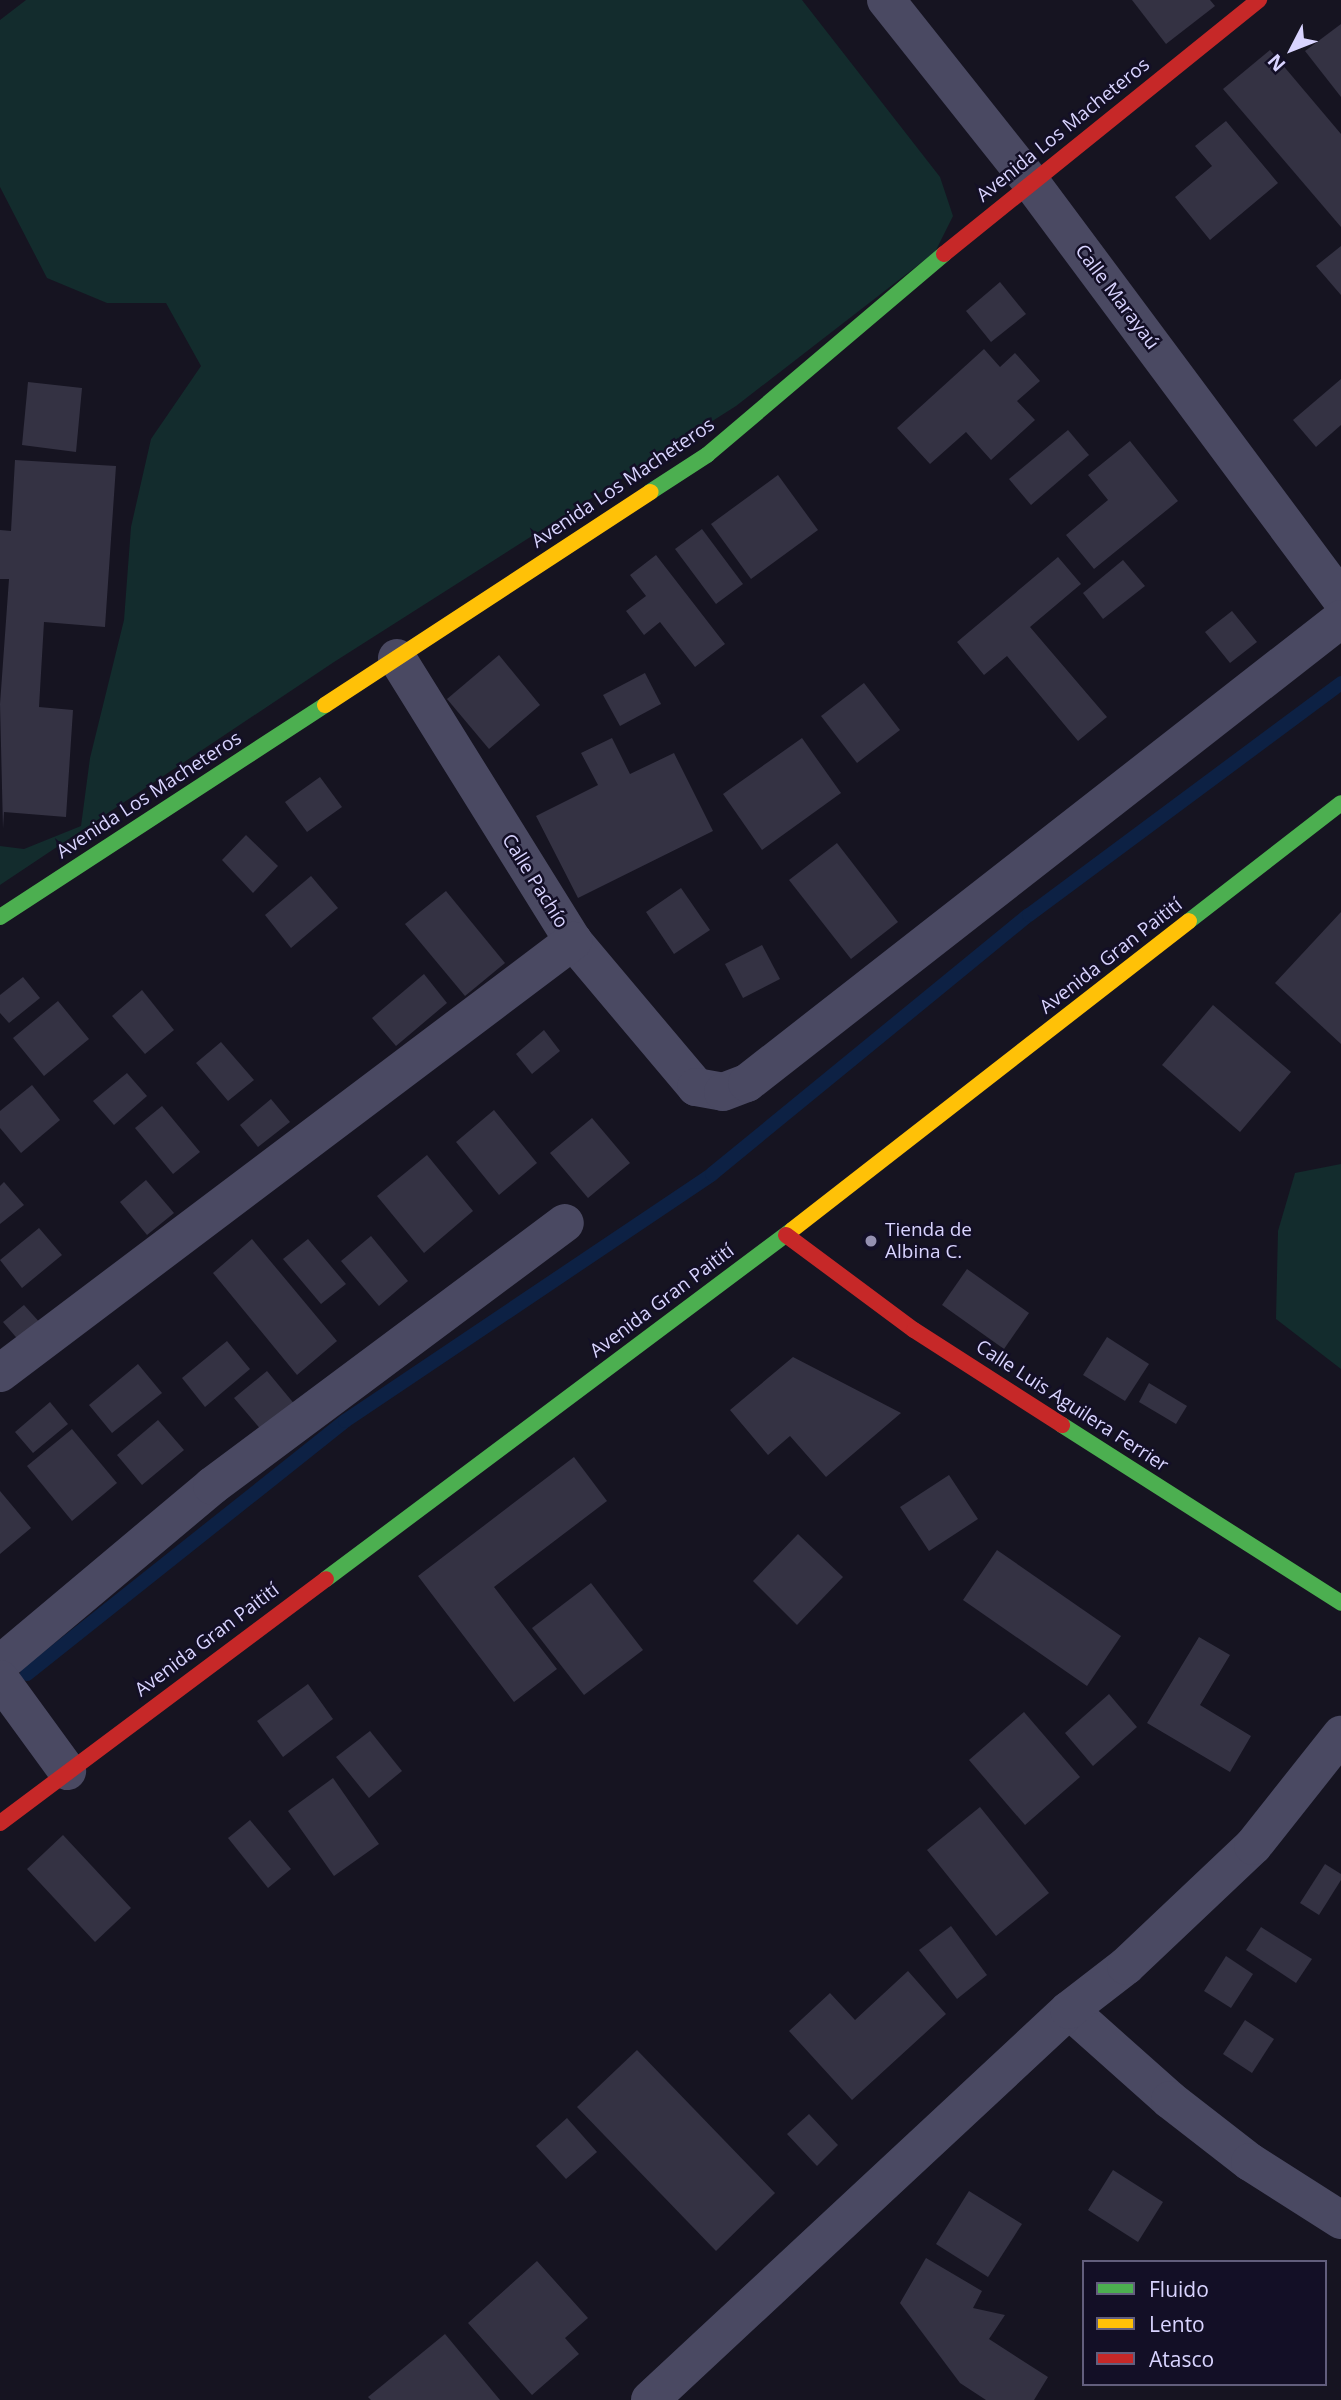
<!DOCTYPE html>
<meta charset="utf-8">
<style>
body{margin:0}
#map{position:relative;width:1341px;height:2400px;overflow:hidden;background:#161421;font-family:"Open Sans",sans-serif}
div>[style]{position:absolute}
[style*='--x']{left:calc(var(--x)*1px);top:calc(var(--y)*1px);width:calc(var(--w)*1px);rotate:calc(var(--a)*1deg)}
.green>*{inset:0;background:#132c2d}
.stream>*{height:14px;margin:-7px;padding:0 7px;transform-origin:7px;border-radius:7px;background:#0d2144}
.building>*{inset:0;background:#343243}
.street>*{height:38px;margin:-19px;padding:0 19px;transform-origin:19px;border-radius:19px;background:#4a4962}
.fast>*{height:16px;margin:-8px;padding:0 8px;transform-origin:8px;border-radius:8px;background:#4caf50}
.slow>*{height:16px;margin:-8px;padding:0 8px;transform-origin:8px;border-radius:8px;background:#ffc107}
.jam>*{height:16px;margin:-8px;padding:0 8px;transform-origin:8px;border-radius:8px;background:#c62828}
.dots>*{width:19px;height:19px;translate:-50% -50%;box-sizing:border-box;border:4px solid #130f26;border-radius:50%}
span{translate:-50% -50%;white-space:nowrap;text-align:center;line-height:1.15;-webkit-text-stroke:5px #130f26;paint-order:stroke}
.street-label{font-size:19px;color:#d9d4ff}
.poi-label{font-size:19px;color:#d9d4ff}
.left{translate:0 -50%;text-align:left}
.legend{position:absolute;left:1082px;top:2260px;width:245px;height:126px;box-sizing:border-box;background:#130f26;border:2px solid #625e7d;margin:0;padding:9px 12px;list-style:none;font-size:21px;color:#d9d4ff}
.legend li{display:flex;align-items:center;gap:14px;height:35px}
.legend b{width:35px;border:2px solid #625e7d}
.north{position:absolute;left:1257px;top:14px;width:70px;height:70px;-webkit-text-stroke:5px #130f26;paint-order:stroke;rotate:228deg;font-size:19px;font-weight:700;line-height:28px;text-align:center;color:#d9d4ff}
.north::after{content:'';display:block;margin:auto;width:24px;height:32px;background:#d9d4ff;clip-path:polygon(50% 0,100% 100%,50% 72%,0 100%)}
</style>
<div id="map">
<div class="green">
<div style="clip-path:polygon(26px 0,802px 0,940px 177px,953px 216px,935px 252px,736px 406px,334px 662px,0 885px,0 846px,24px 849px,81px 826px,90px 758px,124px 620px,131px 527px,151px 439px,201px 366px,166px 303px,107px 303px,47px 278px,0 187px,0 20px)"></div>
<div style="clip-path:polygon(1341px 1164px,1341px 1369px,1276px 1319px,1278px 1231px,1295px 1173px)"></div>
</div>
<div class="stream">
<div style="--x:27;--y:1674;--w:406;--a:-38.5"></div>
<div style="--x:345;--y:1421;--w:442;--a:-33.9"></div>
<div style="--x:712;--y:1174;--w:409;--a:-39.3"></div>
<div style="--x:1029;--y:915;--w:389;--a:-36.6"></div>
</div>
<div class="building">
<div style="clip-path:polygon(1132px 0,1210px 0,1215px 6px,1166px 44px)"></div>
<div style="clip-path:polygon(1341px 24px,1341px 97px,1305px 51px)"></div>
<div style="clip-path:polygon(1270px 50px,1341px 134px,1341px 227px,1223px 89px)"></div>
<div style="clip-path:polygon(1226px 121px,1278px 183px,1210px 240px,1175px 197px,1212px 166px,1195px 146px)"></div>
<div style="clip-path:polygon(1341px 246px,1341px 295px,1316px 266px)"></div>
<div style="clip-path:polygon(1000px 282px,1026px 314px,991px 342px,966px 311px)"></div>
<div style="clip-path:polygon(984px 349px,1000px 367px,1015px 353px,1040px 381px,1017px 401px,1035px 420px,991px 460px,966px 432px,930px 464px,897px 428px)"></div>
<div style="clip-path:polygon(1341px 379px,1341px 425px,1316px 447px,1293px 420px)"></div>
<div style="clip-path:polygon(28px 382px,82px 388px,76px 452px,22px 445px)"></div>
<div style="clip-path:polygon(1068px 430px,1089px 455px,1031px 505px,1009px 479px)"></div>
<div style="clip-path:polygon(1130px 441px,1178px 501px,1094px 569px,1066px 535px,1108px 500px,1088px 475px)"></div>
<div style="clip-path:polygon(15px 460px,116px 466px,105px 627px,44px 622px,39px 707px,73px 710px,66px 817px,4px 812px,3px 829px,0 704px,9px 579px,0 579px,0 530px,11px 531px)"></div>
<div style="clip-path:polygon(778px 475px,818px 530px,751px 579px,711px 524px)"></div>
<div style="clip-path:polygon(702px 529px,743px 584px,716px 604px,675px 549px)"></div>
<div style="clip-path:polygon(656px 555px,725px 644px,695px 667px,660px 622px,644px 635px,626px 611px,646px 596px,630px 575px)"></div>
<div style="clip-path:polygon(1058px 557px,1081px 584px,1030px 627px,1107px 717px,1078px 741px,1007px 656px,984px 675px,957px 642px)"></div>
<div style="clip-path:polygon(1123px 560px,1145px 586px,1103px 619px,1083px 593px)"></div>
<div style="clip-path:polygon(1232px 611px,1257px 642px,1230px 663px,1205px 632px)"></div>
<div style="clip-path:polygon(499px 655px,540px 705px,489px 749px,447px 699px)"></div>
<div style="clip-path:polygon(645px 673px,661px 704px,620px 726px,603px 695px)"></div>
<div style="clip-path:polygon(864px 683px,900px 730px,857px 763px,821px 716px)"></div>
<div style="clip-path:polygon(612px 738px,630px 774px,674px 753px,713px 831px,578px 898px,536px 816px,598px 785px,581px 753px)"></div>
<div style="clip-path:polygon(802px 738px,841px 793px,762px 850px,723px 794px)"></div>
<div style="clip-path:polygon(320px 777px,342px 807px,307px 832px,285px 802px)"></div>
<div style="clip-path:polygon(246px 835px,278px 866px,253px 893px,222px 860px)"></div>
<div style="clip-path:polygon(837px 843px,898px 922px,851px 959px,789px 880px)"></div>
<div style="clip-path:polygon(311px 876px,338px 908px,291px 948px,265px 915px)"></div>
<div style="clip-path:polygon(681px 888px,710px 930px,674px 954px,646px 912px)"></div>
<div style="clip-path:polygon(446px 891px,505px 963px,465px 996px,405px 924px)"></div>
<div style="clip-path:polygon(1341px 912px,1341px 1044px,1275px 983px)"></div>
<div style="clip-path:polygon(762px 945px,780px 979px,743px 998px,725px 964px)"></div>
<div style="clip-path:polygon(424px 974px,447px 1003px,396px 1046px,372px 1018px)"></div>
<div style="clip-path:polygon(23px 977px,40px 998px,9px 1023px,0 1013px,0 995px)"></div>
<div style="clip-path:polygon(142px 990px,174px 1030px,145px 1054px,112px 1016px)"></div>
<div style="clip-path:polygon(58px 1001px,89px 1039px,44px 1076px,13px 1038px)"></div>
<div style="clip-path:polygon(1213px 1005px,1291px 1072px,1240px 1132px,1162px 1065px)"></div>
<div style="clip-path:polygon(544px 1030px,560px 1051px,532px 1074px,516px 1054px)"></div>
<div style="clip-path:polygon(221px 1042px,254px 1080px,228px 1101px,196px 1063px)"></div>
<div style="clip-path:polygon(127px 1073px,147px 1096px,114px 1125px,93px 1101px)"></div>
<div style="clip-path:polygon(32px 1085px,60px 1120px,21px 1153px,0 1128px,0 1111px)"></div>
<div style="clip-path:polygon(271px 1099px,290px 1122px,258px 1147px,240px 1125px)"></div>
<div style="clip-path:polygon(162px 1106px,200px 1152px,173px 1174px,135px 1128px)"></div>
<div style="clip-path:polygon(494px 1110px,537px 1163px,499px 1195px,456px 1142px)"></div>
<div style="clip-path:polygon(592px 1118px,630px 1163px,588px 1198px,550px 1153px)"></div>
<div style="clip-path:polygon(427px 1155px,473px 1211px,424px 1253px,377px 1196px)"></div>
<div style="clip-path:polygon(146px 1180px,174px 1213px,147px 1235px,120px 1202px)"></div>
<div style="clip-path:polygon(4px 1182px,24px 1205px,0 1224px,0 1186px)"></div>
<div style="clip-path:polygon(39px 1228px,62px 1255px,22px 1288px,0 1260px)"></div>
<div style="clip-path:polygon(371px 1236px,408px 1281px,379px 1306px,341px 1261px)"></div>
<div style="clip-path:polygon(252px 1239px,337px 1341px,297px 1375px,213px 1273px)"></div>
<div style="clip-path:polygon(308px 1239px,346px 1284px,321px 1304px,283px 1259px)"></div>
<div style="clip-path:polygon(967px 1269px,1029px 1313px,1004px 1349px,942px 1305px)"></div>
<div style="clip-path:polygon(24px 1305px,42px 1325px,21px 1343px,3px 1322px)"></div>
<div style="clip-path:polygon(1107px 1337px,1149px 1364px,1125px 1401px,1083px 1375px)"></div>
<div style="clip-path:polygon(227px 1341px,250px 1369px,205px 1407px,182px 1378px)"></div>
<div style="clip-path:polygon(793px 1357px,901px 1413px,826px 1477px,790px 1436px,768px 1455px,730px 1410px)"></div>
<div style="clip-path:polygon(138px 1364px,162px 1393px,112px 1433px,89px 1405px)"></div>
<div style="clip-path:polygon(267px 1371px,296px 1406px,263px 1432px,234px 1398px)"></div>
<div style="clip-path:polygon(1149px 1383px,1187px 1406px,1176px 1424px,1139px 1402px)"></div>
<div style="clip-path:polygon(50px 1402px,68px 1424px,33px 1453px,15px 1432px)"></div>
<div style="clip-path:polygon(158px 1420px,184px 1450px,142px 1485px,117px 1455px)"></div>
<div style="clip-path:polygon(72px 1429px,117px 1483px,72px 1521px,27px 1466px)"></div>
<div style="clip-path:polygon(574px 1457px,607px 1501px,494px 1587px,557px 1669px,514px 1702px,418px 1576px)"></div>
<div style="clip-path:polygon(949px 1475px,978px 1519px,929px 1551px,900px 1507px)"></div>
<div style="clip-path:polygon(0 1491px,31px 1528px,0 1554px)"></div>
<div style="clip-path:polygon(798px 1534px,843px 1577px,797px 1625px,753px 1581px)"></div>
<div style="clip-path:polygon(997px 1550px,1121px 1636px,1087px 1686px,963px 1600px)"></div>
<div style="clip-path:polygon(591px 1583px,643px 1650px,584px 1695px,532px 1628px)"></div>
<div style="clip-path:polygon(1199px 1637px,1230px 1655px,1200px 1705px,1251px 1736px,1230px 1772px,1147px 1723px)"></div>
<div style="clip-path:polygon(308px 1684px,333px 1719px,283px 1757px,257px 1721px)"></div>
<div style="clip-path:polygon(1109px 1694px,1137px 1727px,1093px 1766px,1065px 1733px)"></div>
<div style="clip-path:polygon(1024px 1712px,1080px 1777px,1025px 1825px,969px 1760px)"></div>
<div style="clip-path:polygon(370px 1731px,402px 1771px,369px 1798px,336px 1757px)"></div>
<div style="clip-path:polygon(333px 1778px,379px 1844px,334px 1876px,288px 1811px)"></div>
<div style="clip-path:polygon(980px 1807px,1049px 1893px,996px 1936px,927px 1850px)"></div>
<div style="clip-path:polygon(250px 1820px,291px 1869px,268px 1888px,228px 1838px)"></div>
<div style="clip-path:polygon(63px 1835px,131px 1908px,95px 1942px,27px 1869px)"></div>
<div style="clip-path:polygon(1325px 1864px,1341px 1874px,1341px 1880px,1319px 1915px,1300px 1903px)"></div>
<div style="clip-path:polygon(951px 1926px,987px 1975px,957px 1999px,919px 1950px)"></div>
<div style="clip-path:polygon(1261px 1927px,1312px 1959px,1296px 1983px,1246px 1950px)"></div>
<div style="clip-path:polygon(1226px 1956px,1253px 1974px,1231px 2008px,1204px 1991px)"></div>
<div style="clip-path:polygon(908px 1971px,946px 2014px,852px 2100px,789px 2031px,830px 1993px,855px 2020px)"></div>
<div style="clip-path:polygon(1245px 2020px,1274px 2039px,1252px 2073px,1223px 2054px)"></div>
<div style="clip-path:polygon(637px 2050px,775px 2193px,716px 2251px,577px 2107px)"></div>
<div style="clip-path:polygon(809px 2114px,838px 2145px,817px 2166px,787px 2134px)"></div>
<div style="clip-path:polygon(567px 2118px,597px 2152px,566px 2179px,536px 2146px)"></div>
<div style="clip-path:polygon(1113px 2170px,1163px 2202px,1138px 2242px,1088px 2210px)"></div>
<div style="clip-path:polygon(969px 2191px,1022px 2224px,988px 2277px,936px 2244px)"></div>
<div style="clip-path:polygon(926px 2258px,982px 2291px,973px 2308px,1005px 2315px,989px 2339px,1048px 2377px,1034px 2400px,986px 2400px,960px 2383px,900px 2303px)"></div>
<div style="clip-path:polygon(537px 2261px,588px 2318px,565px 2338px,579px 2354px,532px 2395px,468px 2323px)"></div>
<div style="clip-path:polygon(445px 2334px,500px 2400px,371px 2400px,368px 2397px)"></div>
</div>
<div class="street">
<div style="--x:886;--y:0;--w:231;--a:51.5"></div>
<div style="--x:1030;--y:181;--w:521;--a:53.35"></div>
<div style="--x:397;--y:658;--w:333;--a:58.1"></div>
<div style="--x:573;--y:941;--w:191;--a:49.9"></div>
<div style="--x:696;--y:1087;--w:27;--a:10"></div>
<div style="--x:723;--y:1092;--w:26;--a:-21"></div>
<div style="--x:747;--y:1083;--w:754;--a:-37.99"></div>
<div style="--x:0;--y:1373;--w:718;--a:-37.01"></div>
<div style="--x:0;--y:1664;--w:277;--a:-40"></div>
<div style="--x:212;--y:1486;--w:440;--a:-36.7"></div>
<div style="--x:0;--y:1679;--w:114;--a:53.9"></div>
<div style="--x:1069;--y:2010;--w:135;--a:41.7"></div>
<div style="--x:1170;--y:2100;--w:101;--a:37.8"></div>
<div style="--x:1250;--y:2162;--w:108;--a:32.5"></div>
<div style="--x:650;--y:2400;--w:572;--a:-42.95"></div>
<div style="--x:1069;--y:2010;--w:72;--a:-37.7"></div>
<div style="--x:1126;--y:1966;--w:175;--a:-43.4"></div>
<div style="--x:1253;--y:1846;--w:142;--a:-51.6"></div>
</div>
<div class="fast">
<div style="--x:650;--y:492;--w:68;--a:-33"></div>
<div style="--x:707;--y:455;--w:311;--a:-40.3"></div>
<div style="--x:0;--y:917;--w:388;--a:-33.1"></div>
<div style="--x:1189;--y:921;--w:192;--a:-37.8"></div>
<div style="--x:1062;--y:1425;--w:331;--a:32.5"></div>
<div style="--x:326;--y:1579;--w:582;--a:-36.83"></div>
</div>
<div class="slow">
<div style="--x:325;--y:705;--w:389;--a:-33.2"></div>
<div style="--x:792;--y:1230;--w:503;--a:-37.89"></div>
</div>
<div class="jam">
<div style="--x:944;--y:254;--w:405;--a:-38.9"></div>
<div style="--x:786;--y:1235;--w:159;--a:36.6"></div>
<div style="--x:914;--y:1330;--w:176;--a:32.7"></div>
<div style="--x:0;--y:1823;--w:407;--a:-36.8"></div>
</div>
<div class="dots">
<div style="left:871px;top:1241px;background:#9591b1"></div>
</div>
<div class="street-label">
<span style="left:1063px;top:130px;rotate:-39deg">Avenida Los Macheteros</span>
<span style="left:1117px;top:297px;rotate:53deg">Calle Marayaú</span>
<span style="left:623px;top:483px;rotate:-34deg">Avenida Los Macheteros</span>
<span style="left:149px;top:795px;rotate:-33deg">Avenida Los Macheteros</span>
<span style="left:535px;top:881px;rotate:58deg">Calle Pachío</span>
<span style="left:1111px;top:956px;rotate:-38deg">Avenida Gran Paitití</span>
<span style="left:662px;top:1301px;rotate:-37deg">Avenida Gran Paitití</span>
<span style="left:1072px;top:1406px;rotate:33deg">Calle Luis Aguilera Ferrier</span>
<span style="left:207px;top:1640px;rotate:-37deg">Avenida Gran Paitití</span>
</div>
<div class="poi-label">
<span class="left" style="left:885px;top:1241px">Tienda de<br>Albina C.</span>
</div>
<ul class="legend">
<li><b style="height:9px;background:#4caf50"></b>Fluido</li>
<li><b style="height:9px;background:#ffc107"></b>Lento</li>
<li><b style="height:9px;background:#c62828"></b>Atasco</li>
</ul>
<div class="north">N</div>
</div>
